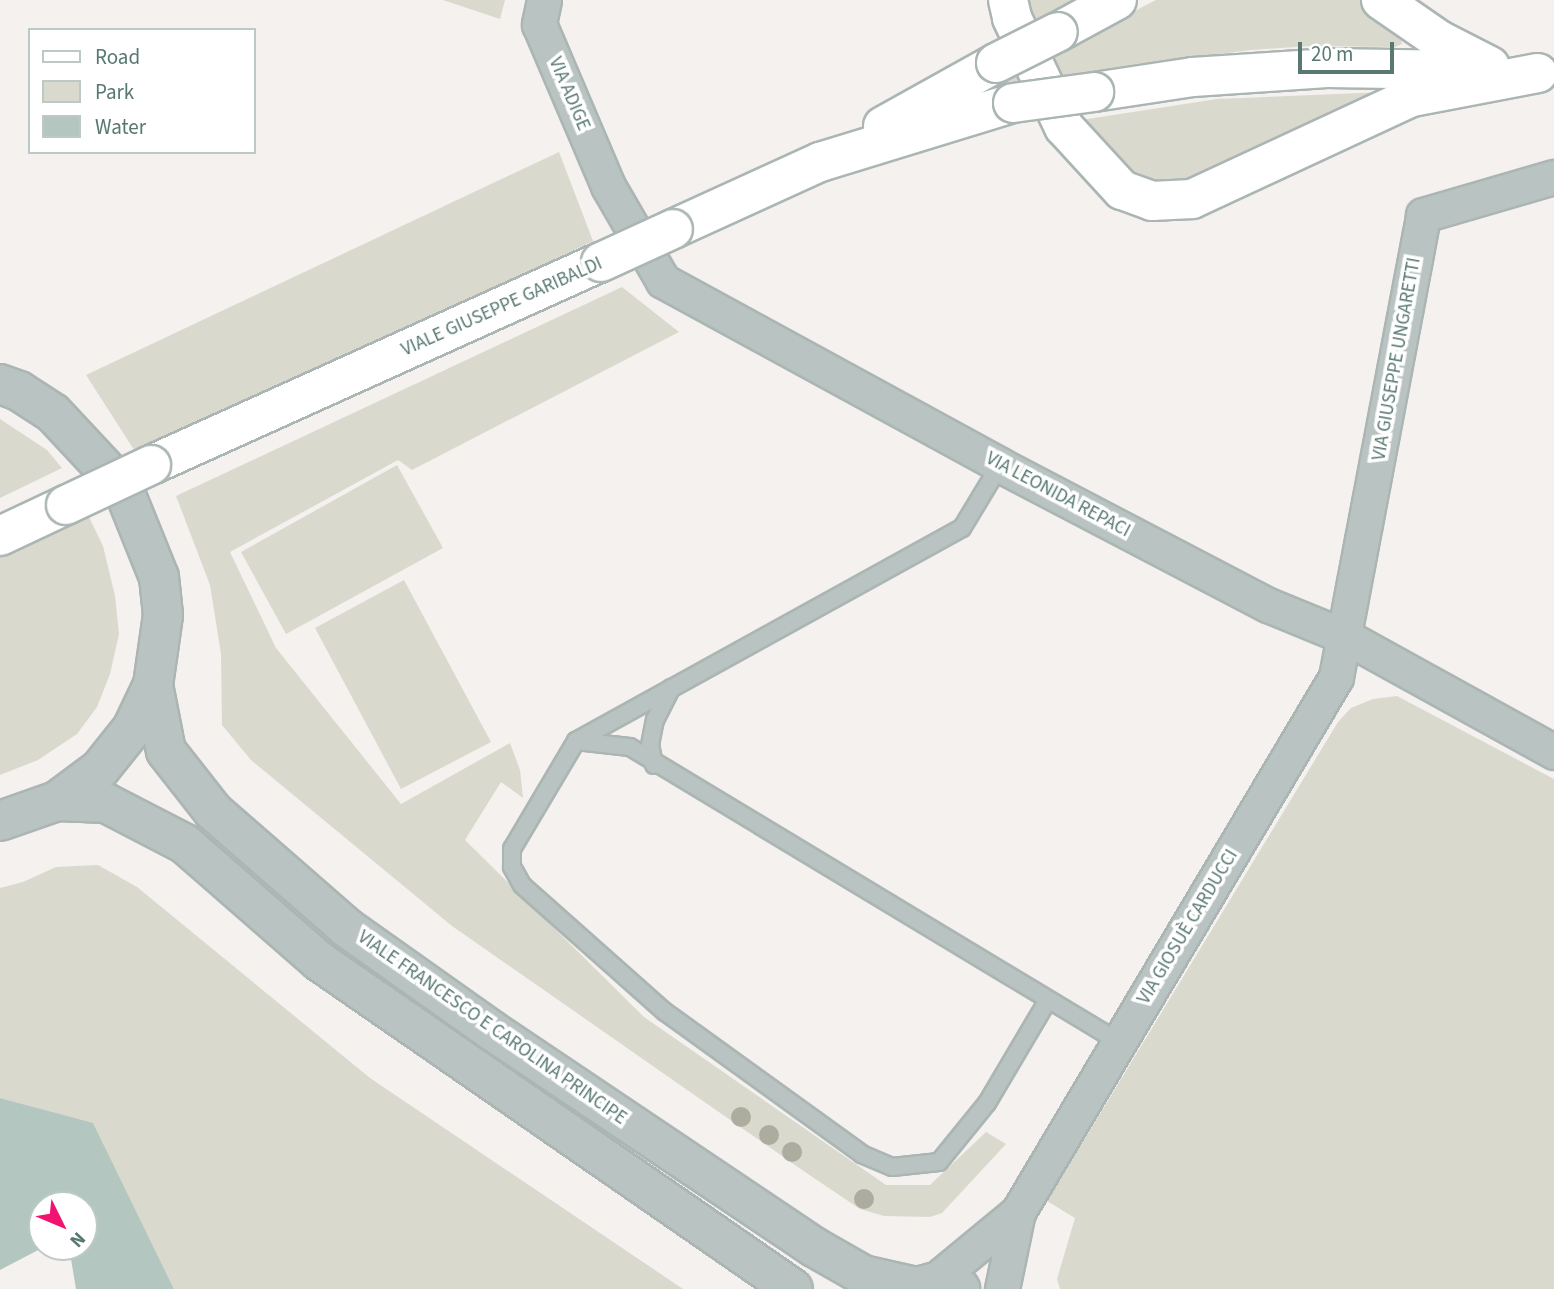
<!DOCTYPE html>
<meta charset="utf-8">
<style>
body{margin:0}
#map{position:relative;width:1554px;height:1289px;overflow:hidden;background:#f4f1ef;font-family:"Source Sans 3",sans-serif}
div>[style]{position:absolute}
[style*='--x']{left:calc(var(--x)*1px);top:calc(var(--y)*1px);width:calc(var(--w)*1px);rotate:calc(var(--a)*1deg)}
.green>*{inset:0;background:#dad9ce}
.water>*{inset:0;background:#b3c7c0}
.roads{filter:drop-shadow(2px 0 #abb6b4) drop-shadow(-2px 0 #abb6b4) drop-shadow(0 2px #abb6b4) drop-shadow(0 -2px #abb6b4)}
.service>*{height:16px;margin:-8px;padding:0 8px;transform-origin:8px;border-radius:8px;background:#b9c3c1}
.minor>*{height:33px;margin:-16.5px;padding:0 16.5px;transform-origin:16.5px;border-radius:16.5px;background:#b9c3c1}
.tertiary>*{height:38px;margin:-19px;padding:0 19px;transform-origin:19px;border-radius:19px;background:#b9c3c1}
.primary>*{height:38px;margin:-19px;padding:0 19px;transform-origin:19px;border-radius:19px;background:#fff}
.bridges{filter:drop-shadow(2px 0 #abb6b4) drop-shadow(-2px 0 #abb6b4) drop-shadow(0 2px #abb6b4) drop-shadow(0 -2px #abb6b4)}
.primary-bridge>*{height:38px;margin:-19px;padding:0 19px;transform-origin:19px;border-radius:19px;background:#fff}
.trees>*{width:20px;height:20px;margin:-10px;border-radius:50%;background:#acad9e}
span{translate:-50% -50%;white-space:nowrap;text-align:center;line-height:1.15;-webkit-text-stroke:7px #fff;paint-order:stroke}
.street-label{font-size:19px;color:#587871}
.legend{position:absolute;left:28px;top:28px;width:228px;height:126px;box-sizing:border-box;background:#fff;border:2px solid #bcc9c6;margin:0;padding:9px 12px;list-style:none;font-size:21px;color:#587871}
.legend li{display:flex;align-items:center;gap:14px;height:35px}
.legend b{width:35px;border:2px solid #bcc9c6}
.north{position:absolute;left:28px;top:1191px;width:70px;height:70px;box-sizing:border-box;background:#fff;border:2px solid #bcc9c6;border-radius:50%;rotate:133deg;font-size:19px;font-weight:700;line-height:28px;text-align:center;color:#587871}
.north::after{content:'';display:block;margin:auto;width:24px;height:32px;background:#f21270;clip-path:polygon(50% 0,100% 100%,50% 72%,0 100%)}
.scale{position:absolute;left:1298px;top:42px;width:96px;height:32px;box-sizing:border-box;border:4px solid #587871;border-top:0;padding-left:9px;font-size:21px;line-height:24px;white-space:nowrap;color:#587871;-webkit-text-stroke:5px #fff;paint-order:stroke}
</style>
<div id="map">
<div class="green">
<div style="clip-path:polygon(443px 0,505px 0,500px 19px)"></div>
<div style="clip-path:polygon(1027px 0,1080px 0,1036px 26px)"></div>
<div style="clip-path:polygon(1156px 0,1370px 0,1400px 36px,1402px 44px,1395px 47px,1310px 46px,1252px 50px,1136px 64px,1004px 87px,1001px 80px)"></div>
<div style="clip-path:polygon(1386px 92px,1197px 183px,1144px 188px,1081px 120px,1217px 99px)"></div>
<div style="clip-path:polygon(559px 152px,593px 241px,138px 456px,86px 375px)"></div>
<div style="clip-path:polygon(622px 287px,679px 332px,412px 470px,398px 460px,230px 552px,276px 648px,401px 804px,510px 743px,520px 770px,523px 798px,501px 782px,465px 840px,644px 1017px,886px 1185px,930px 1185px,986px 1132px,1006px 1144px,942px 1213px,930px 1217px,884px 1216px,860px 1209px,805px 1172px,452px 926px,251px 760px,222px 725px,221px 654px,210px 585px,176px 496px)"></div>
<div style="clip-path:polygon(0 419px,47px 450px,62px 468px,0 498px)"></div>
<div style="clip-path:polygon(397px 465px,443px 548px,286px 634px,241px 552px)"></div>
<div style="clip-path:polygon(86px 511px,103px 546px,115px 596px,119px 634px,110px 674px,97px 707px,77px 734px,38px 760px,0 775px,0 552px)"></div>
<div style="clip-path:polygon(404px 580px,491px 742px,401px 789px,315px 628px)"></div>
<div style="clip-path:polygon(1397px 696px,1554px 779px,1554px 1289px,1060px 1289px,1057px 1279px,1075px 1218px,1047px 1201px,1338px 722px,1351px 708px,1373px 699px)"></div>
<div style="clip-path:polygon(98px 865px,137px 887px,370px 1078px,683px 1289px,174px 1289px,93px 1124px,0 1098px,0 888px,23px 882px,56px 867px)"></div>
</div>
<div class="water">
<div style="clip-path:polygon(0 1098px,93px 1123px,174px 1289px,76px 1289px,69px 1247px,84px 1247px,84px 1205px,42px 1205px,44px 1247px,0 1270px)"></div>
</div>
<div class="roads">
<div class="service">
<div style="--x:576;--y:741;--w:441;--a:-28.9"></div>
<div style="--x:962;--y:528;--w:74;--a:-58.9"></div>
<div style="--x:654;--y:765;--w:20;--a:-101"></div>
<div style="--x:650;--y:745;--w:25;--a:-79"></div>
<div style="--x:655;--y:720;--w:36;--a:-63"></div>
<div style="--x:1048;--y:1000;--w:120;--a:120.6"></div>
<div style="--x:987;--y:1103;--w:76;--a:129.1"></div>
<div style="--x:939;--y:1162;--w:47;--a:173.9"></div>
<div style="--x:892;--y:1167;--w:33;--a:-157"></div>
<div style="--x:862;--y:1154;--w:243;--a:-144.2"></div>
<div style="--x:665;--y:1012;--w:191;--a:-138.4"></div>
<div style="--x:522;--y:885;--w:21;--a:-119"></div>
<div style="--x:512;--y:867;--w:18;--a:-90"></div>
<div style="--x:512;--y:849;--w:126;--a:-59.3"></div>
<div style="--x:576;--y:741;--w:54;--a:6.3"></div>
<div style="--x:630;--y:747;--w:571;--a:31.1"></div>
</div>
<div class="minor">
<div style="--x:544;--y:0;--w:25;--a:102"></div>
<div style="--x:539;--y:24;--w:176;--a:66.9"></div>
<div style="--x:608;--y:186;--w:110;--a:59.9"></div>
<div style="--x:663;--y:281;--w:384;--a:28.6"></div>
<div style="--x:1000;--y:465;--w:302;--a:27.6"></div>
<div style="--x:1268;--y:605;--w:84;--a:22.3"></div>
<div style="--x:1346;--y:637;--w:238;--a:28.9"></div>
<div style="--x:932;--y:1283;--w:112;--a:-39.5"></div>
<div style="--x:1018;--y:1212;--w:622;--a:-59.27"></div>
<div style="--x:1336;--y:677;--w:470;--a:-79.3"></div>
<div style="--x:1423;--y:215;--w:136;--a:-16.2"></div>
<div style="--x:1002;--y:1289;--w:79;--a:-78.3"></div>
</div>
<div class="tertiary">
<div style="--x:0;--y:384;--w:20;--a:20"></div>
<div style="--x:19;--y:391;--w:40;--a:32.9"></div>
<div style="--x:53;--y:413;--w:103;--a:47"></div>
<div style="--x:123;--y:488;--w:96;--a:68"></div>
<div style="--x:159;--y:577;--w:38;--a:84"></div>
<div style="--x:163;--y:615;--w:71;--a:98.1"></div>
<div style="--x:153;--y:685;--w:49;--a:115.5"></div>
<div style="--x:132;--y:729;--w:51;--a:128.7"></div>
<div style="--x:100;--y:769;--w:54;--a:143.3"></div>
<div style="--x:57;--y:801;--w:60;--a:160.7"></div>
<div style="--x:153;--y:685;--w:67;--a:78.9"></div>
<div style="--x:166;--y:751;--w:76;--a:51.9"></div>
<div style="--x:213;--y:811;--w:178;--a:41.1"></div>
<div style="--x:347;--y:928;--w:176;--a:35.3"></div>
<div style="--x:491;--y:1030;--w:389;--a:33.9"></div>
<div style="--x:814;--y:1247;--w:56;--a:29.7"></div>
<div style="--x:863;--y:1275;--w:50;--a:12.7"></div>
<div style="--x:57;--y:801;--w:49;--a:2.3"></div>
<div style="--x:106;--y:803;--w:89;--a:27.4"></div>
<div style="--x:185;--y:844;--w:178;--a:41.1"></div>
<div style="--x:319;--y:961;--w:576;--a:34.68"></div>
<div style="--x:907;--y:1289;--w:26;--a:-13"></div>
<div style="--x:932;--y:1283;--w:29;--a:12"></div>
</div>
<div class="primary">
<div style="--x:1008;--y:0;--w:18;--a:77"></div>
<div style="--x:1012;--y:18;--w:121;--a:64.5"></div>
<div style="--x:1064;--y:127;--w:86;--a:47.4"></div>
<div style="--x:1122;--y:190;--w:32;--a:20"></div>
<div style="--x:1152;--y:201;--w:40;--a:-2.9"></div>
<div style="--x:1192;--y:199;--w:242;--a:-24.9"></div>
<div style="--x:1412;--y:97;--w:128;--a:-10.8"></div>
<div style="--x:1381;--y:0;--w:70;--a:34.6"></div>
<div style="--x:1439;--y:40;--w:57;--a:27"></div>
<div style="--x:1058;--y:32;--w:67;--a:-28.5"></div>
<div style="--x:1094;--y:92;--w:100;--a:-8.6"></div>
<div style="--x:1193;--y:77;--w:134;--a:-3.8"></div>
<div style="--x:1327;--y:68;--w:138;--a:0.8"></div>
<div style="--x:883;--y:126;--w:129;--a:-29.1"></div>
<div style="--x:673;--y:229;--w:162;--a:-24.5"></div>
<div style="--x:820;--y:162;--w:202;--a:-17"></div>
<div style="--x:151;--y:465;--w:494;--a:-24.3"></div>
<div style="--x:0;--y:536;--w:73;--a:-25.2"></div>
</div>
</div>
<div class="bridges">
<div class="primary-bridge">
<div style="--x:996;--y:63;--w:69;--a:-26.6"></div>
<div style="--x:1013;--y:103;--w:82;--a:-7.7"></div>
<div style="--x:601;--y:262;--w:79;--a:-24.6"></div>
<div style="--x:66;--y:505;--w:94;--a:-25.2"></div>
</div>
</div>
<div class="trees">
<div style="left:741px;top:1117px"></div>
<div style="left:769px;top:1135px"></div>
<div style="left:792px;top:1152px"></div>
<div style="left:864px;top:1199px"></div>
</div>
<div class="street-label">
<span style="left:569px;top:94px;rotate:67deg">VIA ADIGE</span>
<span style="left:502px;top:307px;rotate:-24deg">VIALE GIUSEPPE GARIBALDI</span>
<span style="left:1397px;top:359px;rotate:-80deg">VIA GIUSEPPE UNGARETTI</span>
<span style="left:1058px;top:495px;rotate:28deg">VIA LEONIDA REPACI</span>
<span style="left:1188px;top:927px;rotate:-59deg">VIA GIOSUÈ CARDUCCI</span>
<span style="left:492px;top:1028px;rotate:35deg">VIALE FRANCESCO E CAROLINA PRINCIPE</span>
</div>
<ul class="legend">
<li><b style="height:9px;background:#fff"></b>Road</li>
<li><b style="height:19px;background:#dad9ce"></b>Park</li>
<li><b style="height:19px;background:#b3c7c0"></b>Water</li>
</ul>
<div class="north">N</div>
<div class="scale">20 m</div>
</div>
